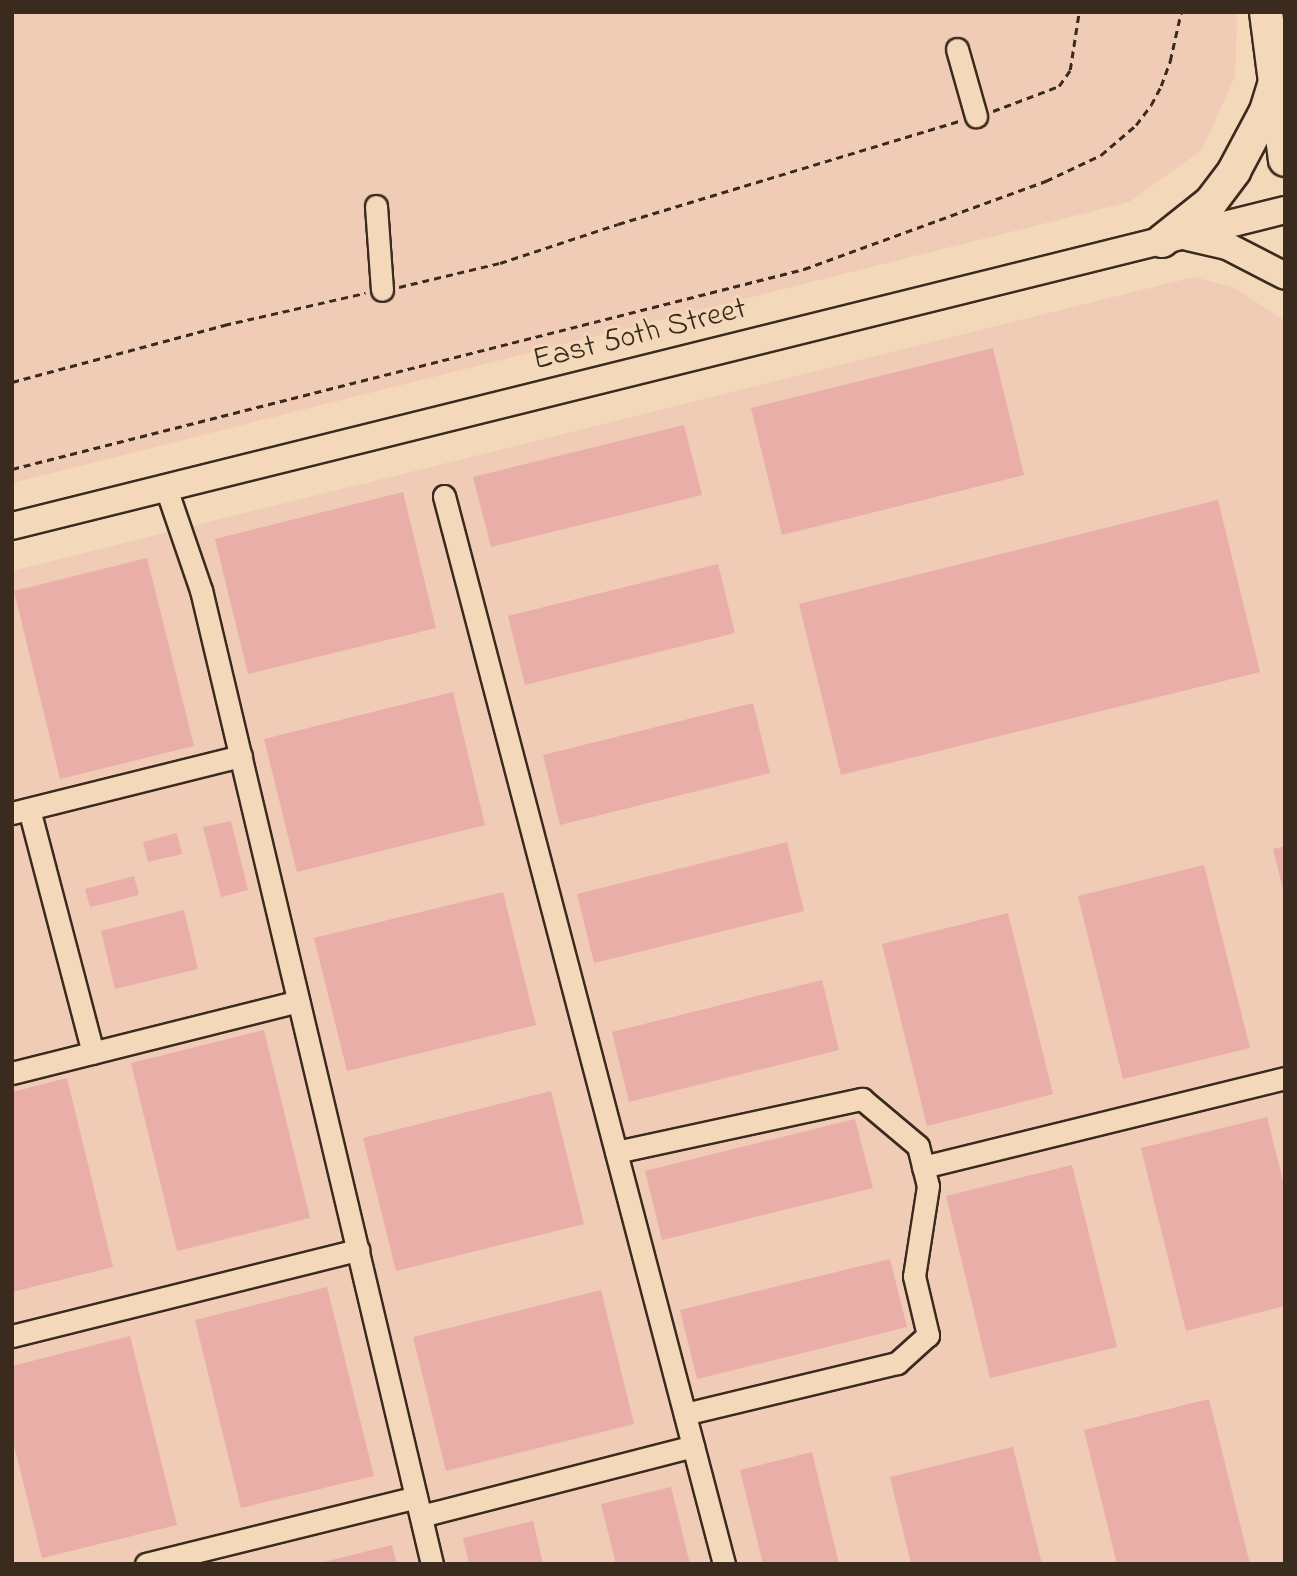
<!DOCTYPE html>
<style>
body{margin:0}
#map{position:relative;width:1297px;height:1576px;overflow:hidden;background:#f3d8ba;font-family:"Indie Flower",sans-serif}
div>[style]{position:absolute}
[style*='--x']{left:calc(var(--x)*1px);top:calc(var(--y)*1px);width:calc(var(--w)*1px);rotate:calc(var(--a)*1deg)}
.built>*{inset:0;background:#f0cbb5}
.building>*{inset:0;background:#e9aea8}
.path>*{height:2.5px;margin-top:-1.25px;transform-origin:0;background:repeating-linear-gradient(90deg,#3b2a1e 0 7px,transparent 0 12px)}
.roads{filter:drop-shadow(2px 0 #3b2a1e) drop-shadow(-2px 0 #3b2a1e) drop-shadow(0 2px #3b2a1e) drop-shadow(0 -2px #3b2a1e)}
.minor>*{height:21px;margin:-10.5px;padding:0 10.5px;transform-origin:10.5px;border-radius:10.5px;background:#f3d8ba}
.major>*{height:26px;margin:-13px;padding:0 13px;transform-origin:13px;border-radius:13px;background:#f3d8ba}
.highway>*{height:32px;margin:-16px;padding:0 16px;transform-origin:16px;border-radius:16px;background:#f3d8ba}
span{translate:-50% -50%;white-space:nowrap;text-align:center;line-height:1.15;-webkit-text-stroke:6px #f3d8ba;paint-order:stroke}
.street-label{font-size:32px;color:#3b2a1e}
.frame{position:absolute;inset:0;border:14px solid #3b2a1e;pointer-events:none}
</style>
<div id="map">
<div class="built">
<div style="clip-path:polygon(12px 12px,1235px 12px,1237px 22px,1235px 76px,1202px 150px,1129px 202px,12px 483px)"></div>
<div style="clip-path:polygon(1194px 277px,1233px 287px,1285px 321px,1285px 1564px,12px 1564px,12px 571px)"></div>
</div>
<div class="building">
<div style="clip-path:polygon(993px 348px,1024px 475px,782px 535px,751px 408px)"></div>
<div style="clip-path:polygon(684px 425px,702px 495px,491px 547px,473px 477px)"></div>
<div style="clip-path:polygon(403px 492px,436px 628px,248px 674px,215px 539px)"></div>
<div style="clip-path:polygon(1218px 500px,1260px 672px,841px 775px,799px 604px)"></div>
<div style="clip-path:polygon(147px 558px,194px 746px,60px 779px,14px 591px)"></div>
<div style="clip-path:polygon(718px 564px,735px 633px,525px 685px,508px 616px)"></div>
<div style="clip-path:polygon(453px 692px,485px 825px,297px 872px,264px 739px)"></div>
<div style="clip-path:polygon(753px 703px,770px 773px,560px 825px,543px 755px)"></div>
<div style="clip-path:polygon(231px 821px,248px 890px,221px 897px,203px 827px)"></div>
<div style="clip-path:polygon(177px 833px,182px 854px,148px 862px,143px 842px)"></div>
<div style="clip-path:polygon(787px 842px,804px 911px,594px 963px,577px 894px)"></div>
<div style="clip-path:polygon(1285px 846px,1285px 893px,1284px 893px,1273px 849px)"></div>
<div style="clip-path:polygon(1204px 865px,1250px 1048px,1123px 1079px,1078px 896px)"></div>
<div style="clip-path:polygon(134px 876px,139px 895px,90px 907px,85px 889px)"></div>
<div style="clip-path:polygon(503px 892px,536px 1025px,347px 1071px,314px 938px)"></div>
<div style="clip-path:polygon(184px 910px,198px 969px,115px 989px,101px 931px)"></div>
<div style="clip-path:polygon(1008px 913px,1053px 1094px,927px 1126px,882px 944px)"></div>
<div style="clip-path:polygon(822px 980px,839px 1050px,629px 1102px,612px 1032px)"></div>
<div style="clip-path:polygon(264px 1030px,310px 1218px,177px 1251px,131px 1063px)"></div>
<div style="clip-path:polygon(67px 1078px,113px 1267px,12px 1292px,12px 1092px)"></div>
<div style="clip-path:polygon(551px 1091px,584px 1224px,396px 1271px,363px 1138px)"></div>
<div style="clip-path:polygon(1267px 1117px,1285px 1189px,1285px 1306px,1186px 1331px,1141px 1148px)"></div>
<div style="clip-path:polygon(855px 1119px,873px 1188px,662px 1240px,645px 1171px)"></div>
<div style="clip-path:polygon(1072px 1165px,1117px 1347px,990px 1378px,946px 1196px)"></div>
<div style="clip-path:polygon(890px 1259px,907px 1327px,697px 1379px,680px 1310px)"></div>
<div style="clip-path:polygon(327px 1287px,374px 1476px,241px 1508px,195px 1320px)"></div>
<div style="clip-path:polygon(601px 1290px,634px 1424px,446px 1471px,413px 1337px)"></div>
<div style="clip-path:polygon(130px 1336px,177px 1525px,42px 1558px,12px 1437px,12px 1366px)"></div>
<div style="clip-path:polygon(1209px 1399px,1250px 1564px,1117px 1564px,1084px 1430px)"></div>
<div style="clip-path:polygon(1013px 1447px,1042px 1564px,911px 1564px,890px 1477px)"></div>
<div style="clip-path:polygon(812px 1452px,839px 1564px,763px 1564px,740px 1470px)"></div>
<div style="clip-path:polygon(671px 1487px,690px 1564px,616px 1564px,601px 1504px)"></div>
<div style="clip-path:polygon(533px 1521px,543px 1564px,469px 1564px,463px 1538px)"></div>
<div style="clip-path:polygon(392px 1545px,397px 1564px,320px 1564px,320px 1563px)"></div>
</div>
<div class="path">
<div style="--x:993;--y:111;--w:71;--a:-20.7"></div>
<div style="--x:1059;--y:86;--w:19;--a:-55"></div>
<div style="--x:1070;--y:70;--w:59;--a:-81.2"></div>
<div style="--x:399;--y:287;--w:104;--a:-13.4"></div>
<div style="--x:500;--y:263;--w:124;--a:-18.3"></div>
<div style="--x:618;--y:224;--w:357;--a:-16.8"></div>
<div style="--x:12;--y:382;--w:220;--a:-15"></div>
<div style="--x:224;--y:325;--w:145;--a:-12.8"></div>
<div style="--x:12;--y:469;--w:817;--a:-14.17"></div>
<div style="--x:804;--y:269;--w:258;--a:-20"></div>
<div style="--x:1046;--y:181;--w:61;--a:-25.3"></div>
<div style="--x:1101;--y:155;--w:46;--a:-40.6"></div>
<div style="--x:1136;--y:125;--w:25;--a:-53"></div>
<div style="--x:1151;--y:105;--w:21;--a:-62"></div>
<div style="--x:1161;--y:86;--w:27;--a:-70"></div>
<div style="--x:1170;--y:61;--w:50;--a:-77.3"></div>
</div>
<div class="roads">
<div class="minor">
<div style="--x:957;--y:49;--w:70;--a:74.2"></div>
<div style="--x:376;--y:206;--w:84;--a:85.9"></div>
<div style="--x:166;--y:488;--w:108;--a:71.1"></div>
<div style="--x:201;--y:590;--w:1001;--a:76.66"></div>
<div style="--x:444;--y:496;--w:1104;--a:75.31"></div>
<div style="--x:29;--y:809;--w:252;--a:75.3"></div>
<div style="--x:12;--y:813;--w:236;--a:-14"></div>
<div style="--x:12;--y:1073;--w:295;--a:-14.1"></div>
<div style="--x:616;--y:1152;--w:252;--a:-12.2"></div>
<div style="--x:862;--y:1099;--w:73;--a:40"></div>
<div style="--x:918;--y:1146;--w:41;--a:76"></div>
<div style="--x:928;--y:1186;--w:91;--a:98.8"></div>
<div style="--x:914;--y:1276;--w:61;--a:76.7"></div>
<div style="--x:928;--y:1335;--w:42;--a:137.9"></div>
<div style="--x:897;--y:1363;--w:218;--a:166.5"></div>
<div style="--x:923;--y:1167;--w:373;--a:-13.8"></div>
<div style="--x:12;--y:1336;--w:357;--a:-14"></div>
<div style="--x:421;--y:1516;--w:281;--a:-14.4"></div>
<div style="--x:146;--y:1564;--w:278;--a:-13.9"></div>
</div>
<div class="major">
<div style="--x:1188;--y:237;--w:40;--a:13"></div>
<div style="--x:1227;--y:246;--w:65;--a:27.3"></div>
<div style="--x:12;--y:526;--w:1312;--a:-13.94"></div>
</div>
<div class="highway">
<div style="--x:1266;--y:12;--w:149;--a:82.7"></div>
<div style="--x:1162;--y:241;--w:63;--a:-38.5"></div>
<div style="--x:1211;--y:202;--w:39;--a:-53"></div>
<div style="--x:1234;--y:171;--w:68;--a:-61.9"></div>
<div style="--x:1266;--y:111;--w:30;--a:-73"></div>
</div>
</div>
<div class="street-label">
<span style="left:640px;top:336px;rotate:-14deg">East 50th Street</span>
</div>
<div class="frame"></div>
</div>
